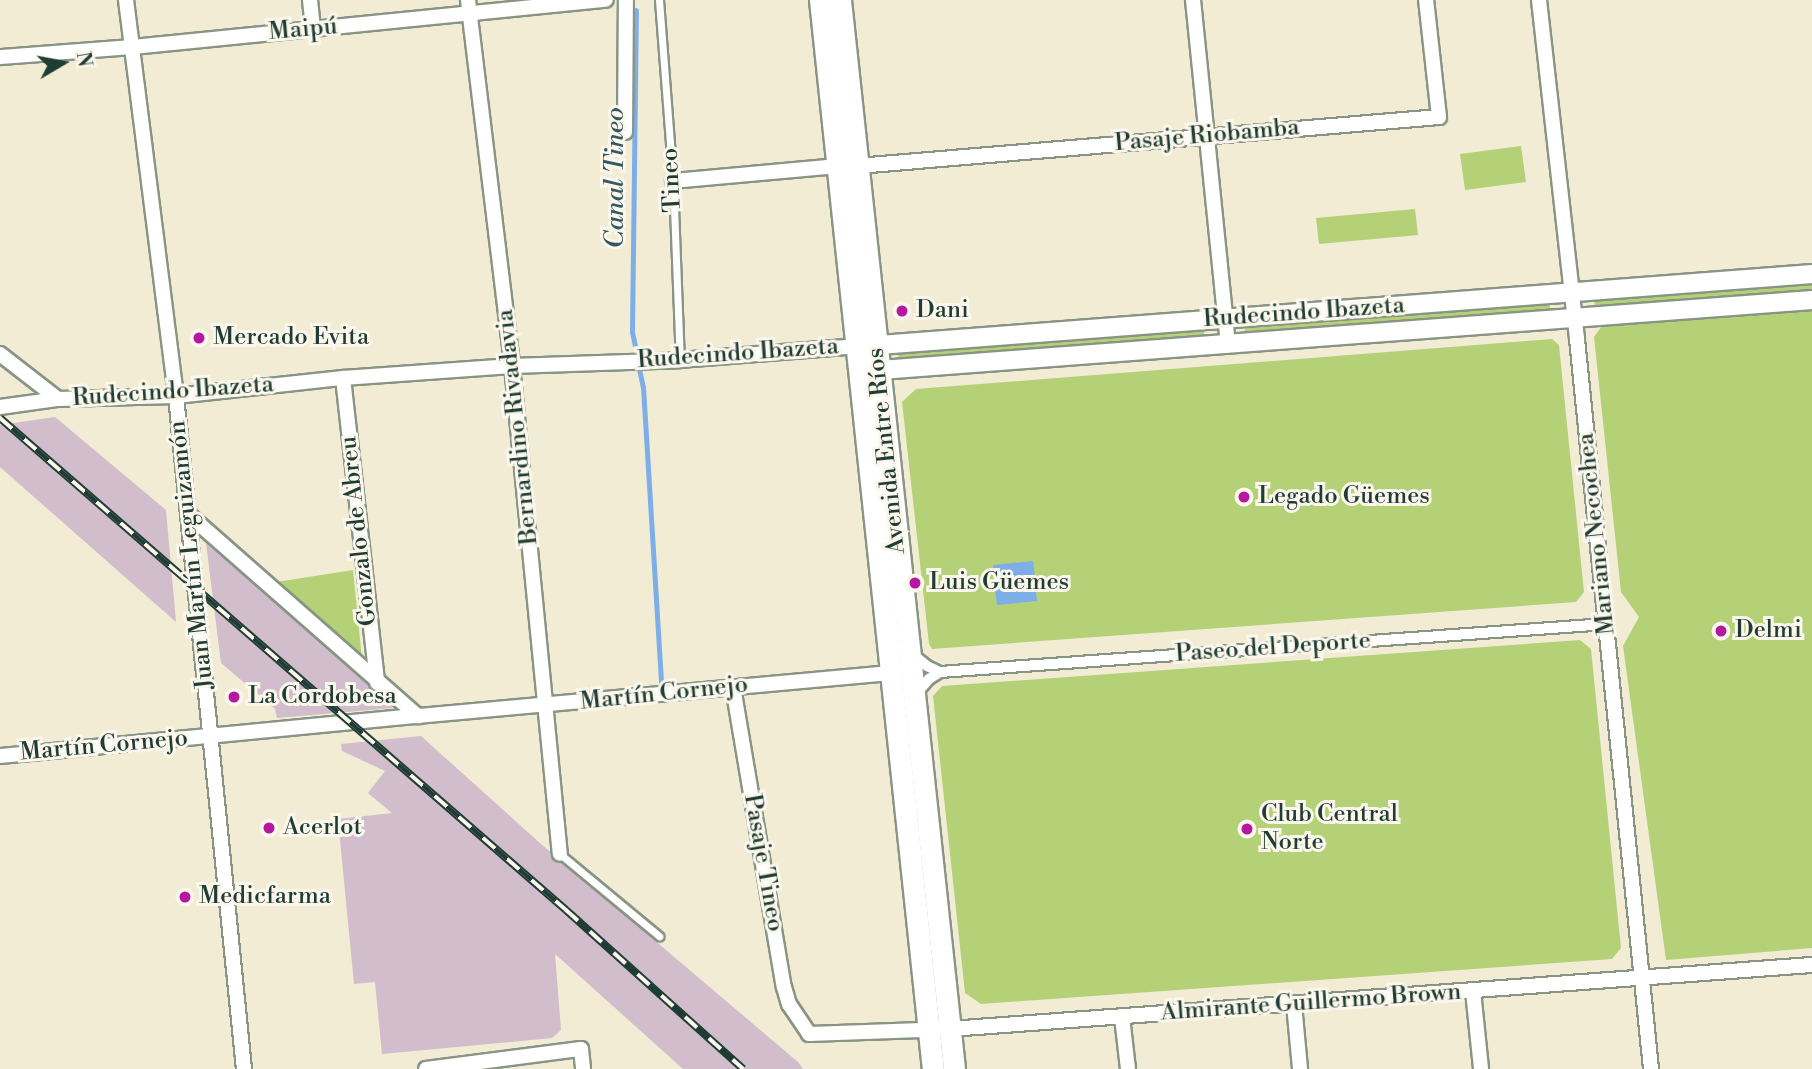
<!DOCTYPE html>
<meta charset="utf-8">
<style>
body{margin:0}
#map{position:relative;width:1812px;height:1069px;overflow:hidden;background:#f2ecd5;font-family:"Libre Bodoni",serif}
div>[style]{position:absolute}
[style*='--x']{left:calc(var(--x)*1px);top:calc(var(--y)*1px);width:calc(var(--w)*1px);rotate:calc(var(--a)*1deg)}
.industrial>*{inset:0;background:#d1bdcb}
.green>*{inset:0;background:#b4d178}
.water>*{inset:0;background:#7daee8}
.stream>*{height:5px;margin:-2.5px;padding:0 2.5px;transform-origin:2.5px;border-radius:2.5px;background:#7daee8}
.roads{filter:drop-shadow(2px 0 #889484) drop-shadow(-2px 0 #889484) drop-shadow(0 2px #889484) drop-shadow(0 -2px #889484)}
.service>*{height:7px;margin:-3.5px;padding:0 3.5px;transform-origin:3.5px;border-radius:3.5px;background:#fff}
.pedestrian>*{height:10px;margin:-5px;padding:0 5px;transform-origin:5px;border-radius:5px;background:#fff}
.minor>*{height:14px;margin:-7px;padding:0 7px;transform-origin:7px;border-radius:7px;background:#fff}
.tertiary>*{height:18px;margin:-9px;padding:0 9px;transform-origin:9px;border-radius:9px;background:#fff}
.secondary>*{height:21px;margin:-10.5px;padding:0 10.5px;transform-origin:10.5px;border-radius:10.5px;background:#fff}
.rail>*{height:8px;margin-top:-4px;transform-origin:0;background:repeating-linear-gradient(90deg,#fbf7ec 0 16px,#1f3d34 0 32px);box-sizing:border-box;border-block:2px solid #1f3d34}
.dots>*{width:19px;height:19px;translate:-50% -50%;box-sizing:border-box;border:4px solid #fbf7ec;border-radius:50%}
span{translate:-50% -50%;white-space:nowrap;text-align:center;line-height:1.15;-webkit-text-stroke:6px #fbf7ec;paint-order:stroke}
.street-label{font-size:24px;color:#1f3d34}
.poi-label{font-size:24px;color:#1f3d34}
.left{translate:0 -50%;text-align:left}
.water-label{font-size:26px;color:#365961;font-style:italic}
.north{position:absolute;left:28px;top:28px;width:70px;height:70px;-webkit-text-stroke:5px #fbf7ec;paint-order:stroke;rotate:80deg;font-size:19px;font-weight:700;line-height:28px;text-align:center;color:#1f3d34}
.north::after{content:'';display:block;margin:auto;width:24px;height:32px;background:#1f3d34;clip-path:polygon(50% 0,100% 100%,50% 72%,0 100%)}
</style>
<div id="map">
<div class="industrial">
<div style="clip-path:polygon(55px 417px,166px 510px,176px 622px,0 467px,0 425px)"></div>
<div style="clip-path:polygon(206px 543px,312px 630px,393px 708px,277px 718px,275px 709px,221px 663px)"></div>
<div style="clip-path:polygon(421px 736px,541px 844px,798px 1062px,803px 1069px,683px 1069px,555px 954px,561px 1030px,552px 1038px,382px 1054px,375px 982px,354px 984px,338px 819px,392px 813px,368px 793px,385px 771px,342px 751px,341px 744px)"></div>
</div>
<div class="green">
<div style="clip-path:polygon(1521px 146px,1526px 182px,1465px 190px,1460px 154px)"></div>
<div style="clip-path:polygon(1415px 209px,1418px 235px,1319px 244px,1316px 218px)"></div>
<div style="clip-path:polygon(1812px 281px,1812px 290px,1595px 307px,1594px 299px)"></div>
<div style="clip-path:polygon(1550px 302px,1550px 311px,1245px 335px,1245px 326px)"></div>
<div style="clip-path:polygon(1812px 307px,1812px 948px,1666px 960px,1623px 646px,1639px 617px,1621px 592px,1594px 337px,1603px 324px)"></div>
<div style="clip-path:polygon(1204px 327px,1204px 336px,899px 360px,898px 352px)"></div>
<div style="clip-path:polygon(1552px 339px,1559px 345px,1584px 592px,1576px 602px,932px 649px,929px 644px,902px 402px,916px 389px)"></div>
<div style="clip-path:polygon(353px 570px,363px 669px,270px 583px)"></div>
<div style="clip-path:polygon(1580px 640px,1591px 649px,1621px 948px,1612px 959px,981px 1004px,965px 993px,933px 696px,942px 686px)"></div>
</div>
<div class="water">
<div style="clip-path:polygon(1033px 561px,1035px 577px,995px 581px,993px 565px)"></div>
<div style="clip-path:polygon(1035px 585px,1037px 601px,997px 605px,995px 589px)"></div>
</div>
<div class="stream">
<div style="--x:635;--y:346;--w:14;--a:-102"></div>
<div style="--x:632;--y:332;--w:322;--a:-89.3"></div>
<div style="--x:638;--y:364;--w:24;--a:78"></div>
<div style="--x:643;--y:387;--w:297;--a:86.5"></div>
</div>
<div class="roads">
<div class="service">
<div style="--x:659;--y:0;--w:182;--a:85.6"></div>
<div style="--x:673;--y:181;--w:179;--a:87.8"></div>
<div style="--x:560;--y:854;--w:129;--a:39.6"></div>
</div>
<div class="pedestrian">
<div style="--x:911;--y:653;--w:21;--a:39"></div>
<div style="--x:927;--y:666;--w:14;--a:25"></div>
<div style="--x:940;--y:672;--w:13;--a:148"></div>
<div style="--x:929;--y:679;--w:18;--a:131"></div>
<div style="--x:940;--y:672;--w:668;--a:-4.12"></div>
</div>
<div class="minor">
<div style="--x:126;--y:0;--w:399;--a:82.8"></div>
<div style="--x:176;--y:396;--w:676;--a:84.23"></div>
<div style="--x:310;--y:0;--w:29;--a:84"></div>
<div style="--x:468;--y:0;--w:369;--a:83.1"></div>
<div style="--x:512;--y:366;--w:490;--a:84.4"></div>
<div style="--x:1193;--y:0;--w:347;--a:84.2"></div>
<div style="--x:1539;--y:0;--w:341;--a:83.6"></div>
<div style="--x:1577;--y:339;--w:734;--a:84.21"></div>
<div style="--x:0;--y:57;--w:132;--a:-4.3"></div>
<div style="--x:132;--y:47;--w:476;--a:-5.7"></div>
<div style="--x:625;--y:132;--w:132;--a:-89.6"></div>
<div style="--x:858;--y:166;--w:583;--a:-4.82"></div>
<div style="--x:1439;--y:117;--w:118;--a:-96.3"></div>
<div style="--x:673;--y:181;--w:167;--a:-5.2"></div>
<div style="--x:0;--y:354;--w:73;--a:37.8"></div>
<div style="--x:343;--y:378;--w:307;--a:83.6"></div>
<div style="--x:0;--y:407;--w:59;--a:-7.9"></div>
<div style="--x:58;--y:399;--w:118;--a:-1.5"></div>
<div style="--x:176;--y:396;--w:168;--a:-6.2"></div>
<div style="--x:343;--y:378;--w:169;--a:-4.1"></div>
<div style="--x:512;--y:366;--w:168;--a:-2"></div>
<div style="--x:680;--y:360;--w:179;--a:-4.5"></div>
<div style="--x:189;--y:515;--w:305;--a:41.3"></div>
<div style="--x:418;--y:716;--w:481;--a:-5.2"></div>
<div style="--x:733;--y:687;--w:304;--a:80.4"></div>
<div style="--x:784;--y:987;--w:18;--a:74"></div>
<div style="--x:789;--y:1004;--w:36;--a:56"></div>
<div style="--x:809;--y:1034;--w:141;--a:-2"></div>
<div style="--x:950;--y:1029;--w:864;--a:-4.25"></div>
<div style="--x:0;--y:756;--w:420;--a:-5.5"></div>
<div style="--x:1473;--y:991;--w:78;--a:84.1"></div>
<div style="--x:1294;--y:1004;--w:65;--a:84.7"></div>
<div style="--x:1122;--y:1017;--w:52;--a:83.4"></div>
<div style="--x:426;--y:1069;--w:156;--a:-7.4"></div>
<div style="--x:581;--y:1049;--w:20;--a:84"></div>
</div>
<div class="tertiary">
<div style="--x:866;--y:346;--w:949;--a:-4.35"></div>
<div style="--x:867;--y:371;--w:948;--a:-4.3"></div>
</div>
<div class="secondary">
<div style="--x:820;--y:0;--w:1075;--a:83.97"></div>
<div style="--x:840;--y:0;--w:1075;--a:83.91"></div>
</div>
</div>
<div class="rail">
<div style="--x:0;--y:418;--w:750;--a:41"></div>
<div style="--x:566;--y:910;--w:238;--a:41.9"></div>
</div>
<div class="dots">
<div style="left:902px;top:311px;background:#b5179e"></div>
<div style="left:199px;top:338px;background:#b5179e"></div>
<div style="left:1244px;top:497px;background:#b5179e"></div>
<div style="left:915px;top:583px;background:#b5179e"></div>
<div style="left:1721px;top:631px;background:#b5179e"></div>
<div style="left:234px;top:697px;background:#b5179e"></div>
<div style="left:269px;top:828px;background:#b5179e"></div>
<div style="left:1247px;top:829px;background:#b5179e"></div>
<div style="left:185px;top:897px;background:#b5179e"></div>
</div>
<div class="street-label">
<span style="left:303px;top:30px;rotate:-5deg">Maipú</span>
<span style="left:1207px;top:136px;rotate:-5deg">Pasaje Riobamba</span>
<span style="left:672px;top:180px;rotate:-93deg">Tineo</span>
<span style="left:1304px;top:313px;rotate:-4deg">Rudecindo Ibazeta</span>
<span style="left:738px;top:354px;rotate:-4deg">Rudecindo Ibazeta</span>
<span style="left:173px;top:392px;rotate:-4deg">Rudecindo Ibazeta</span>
<span style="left:518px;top:427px;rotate:-96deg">Bernardino Rivadavia</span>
<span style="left:887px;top:451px;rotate:-96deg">Avenida Entre Ríos</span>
<span style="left:359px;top:531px;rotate:-96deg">Gonzalo de Abreu</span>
<span style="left:1597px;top:534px;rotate:-96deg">Mariano Necochea</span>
<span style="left:192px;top:555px;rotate:-96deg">Juan Martín Leguizamón</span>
<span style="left:1273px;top:648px;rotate:-4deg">Paseo del Deporte</span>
<span style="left:664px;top:694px;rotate:-6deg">Martín Cornejo</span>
<span style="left:104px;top:746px;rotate:-5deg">Martín Cornejo</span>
<span style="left:763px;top:863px;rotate:80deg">Pasaje Tineo</span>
<span style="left:1311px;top:1003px;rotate:-4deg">Almirante Guillermo Brown</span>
</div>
<div class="poi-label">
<span class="left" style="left:916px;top:311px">Dani</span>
<span class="left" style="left:213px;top:338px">Mercado Evita</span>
<span class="left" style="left:1258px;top:497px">Legado Güemes</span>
<span class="left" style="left:929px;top:583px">Luis Güemes</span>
<span class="left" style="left:1735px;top:631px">Delmi</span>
<span class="left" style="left:248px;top:697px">La Cordobesa</span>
<span class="left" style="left:1261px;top:829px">Club Central<br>Norte</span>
<span class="left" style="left:283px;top:828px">Acerlot</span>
<span class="left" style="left:199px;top:897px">Medicfarma</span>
</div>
<div class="water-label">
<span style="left:616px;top:178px;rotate:-90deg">Canal Tineo</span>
</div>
<div class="north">N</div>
</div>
